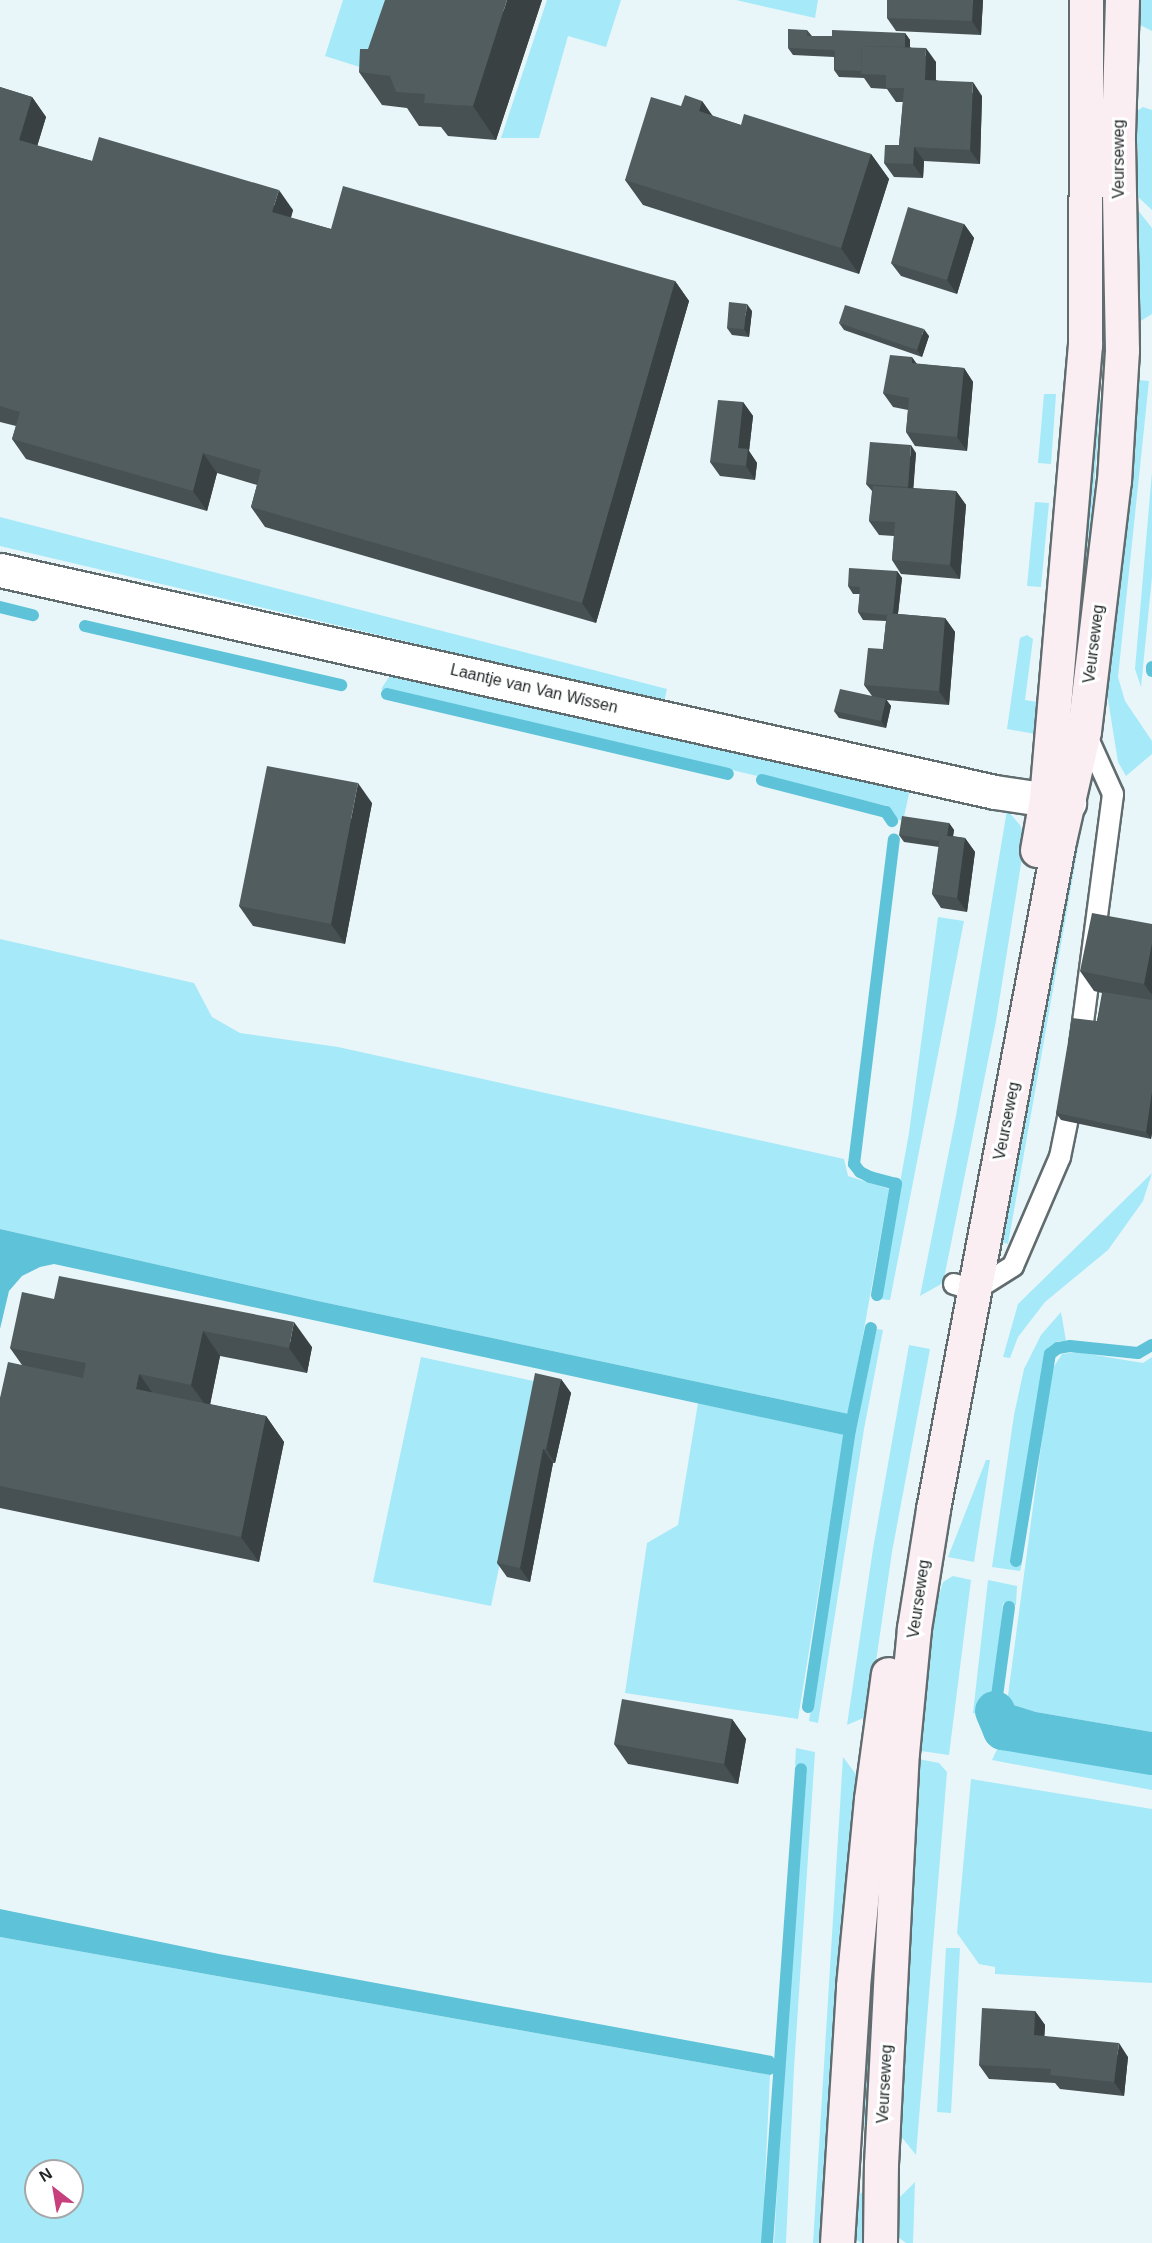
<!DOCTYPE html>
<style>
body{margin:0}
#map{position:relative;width:1152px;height:2243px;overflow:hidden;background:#e9f6f9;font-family:Arial,sans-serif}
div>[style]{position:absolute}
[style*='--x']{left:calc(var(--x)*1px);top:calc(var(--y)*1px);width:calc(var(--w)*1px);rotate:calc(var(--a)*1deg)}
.green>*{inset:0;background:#a6e9f8}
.water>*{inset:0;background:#5ec3d9}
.stream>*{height:12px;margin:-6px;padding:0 6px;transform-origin:6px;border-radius:6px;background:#5ec3d9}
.canal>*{height:40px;margin:-20px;padding:0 20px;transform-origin:20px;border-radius:20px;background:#5ec3d9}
.roads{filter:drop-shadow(2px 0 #616c6f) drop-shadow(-2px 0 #616c6f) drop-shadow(0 2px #616c6f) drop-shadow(0 -2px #616c6f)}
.service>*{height:20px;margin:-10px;padding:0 10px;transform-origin:10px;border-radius:10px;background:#fff}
.minor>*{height:33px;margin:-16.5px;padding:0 16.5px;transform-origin:16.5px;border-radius:16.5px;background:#fff}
.secondary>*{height:33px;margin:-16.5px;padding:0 16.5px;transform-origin:16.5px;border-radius:16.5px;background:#fbeef3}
.wall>*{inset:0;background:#475053}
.shaded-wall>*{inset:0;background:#394143}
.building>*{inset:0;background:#525d60}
span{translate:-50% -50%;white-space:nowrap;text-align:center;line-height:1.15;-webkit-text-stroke:6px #fff;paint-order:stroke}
.street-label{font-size:16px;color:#1f2425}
.north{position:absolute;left:24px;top:2159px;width:60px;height:60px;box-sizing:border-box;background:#fff;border:2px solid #a5a7a8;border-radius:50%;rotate:329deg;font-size:16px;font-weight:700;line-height:24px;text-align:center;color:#1f2425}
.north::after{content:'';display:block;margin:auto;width:21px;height:27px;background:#c73f7c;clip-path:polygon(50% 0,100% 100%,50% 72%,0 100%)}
</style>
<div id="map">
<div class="green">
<div style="clip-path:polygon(343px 0,411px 0,385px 75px,325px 56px)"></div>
<div style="clip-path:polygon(547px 0,621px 0,606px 47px,568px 36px,539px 138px,501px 138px)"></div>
<div style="clip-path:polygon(736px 0,818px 0,815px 18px)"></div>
<div style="clip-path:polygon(1132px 0,1152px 0,1152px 31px,1132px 21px)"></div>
<div style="clip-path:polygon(1143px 107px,1152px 110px,1152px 210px,1138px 197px,1138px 148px,1129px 124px,1129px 116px)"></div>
<div style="clip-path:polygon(1133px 204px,1152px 228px,1152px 314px,1139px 322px,1132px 320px)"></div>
<div style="clip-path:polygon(1125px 379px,1149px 381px,1118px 677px,1125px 701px,1152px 741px,1152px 754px,1126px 776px,1118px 762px,1104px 675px)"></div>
<div style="clip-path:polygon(1044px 394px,1056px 394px,1051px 464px,1038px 463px)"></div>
<div style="clip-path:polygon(1096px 394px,1101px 399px,1076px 720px,1067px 729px)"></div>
<div style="clip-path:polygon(1152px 472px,1152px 577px,1141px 687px,1135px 669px)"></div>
<div style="clip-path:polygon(1035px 502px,1049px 503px,1041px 587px,1027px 586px)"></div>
<div style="clip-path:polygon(0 517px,667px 689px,664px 702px,0 546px)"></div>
<div style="clip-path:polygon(1027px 635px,1033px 639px,1025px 700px,1044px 703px,1035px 734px,1007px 729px,1020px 638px)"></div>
<div style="clip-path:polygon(400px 675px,911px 785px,903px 821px,897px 819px,888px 806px,381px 689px,389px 677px)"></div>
<div style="clip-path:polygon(1007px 810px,1020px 825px,1025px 839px,996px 1021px,943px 1283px,920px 1296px,956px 1116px)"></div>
<div style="clip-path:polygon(1081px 831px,1010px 1233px,1008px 1244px,1001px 1242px,995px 1236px,1070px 838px)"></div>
<div style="clip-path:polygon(938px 917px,964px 921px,890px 1300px,879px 1299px,909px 1133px)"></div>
<div style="clip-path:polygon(0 939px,194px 983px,212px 1017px,240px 1033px,338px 1047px,844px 1159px,848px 1176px,889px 1189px,849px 1414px,318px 1301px,0 1229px)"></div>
<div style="clip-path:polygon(1152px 1173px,1143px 1201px,1108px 1250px,1045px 1302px,1018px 1337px,1010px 1358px,1003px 1357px,1018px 1304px)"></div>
<div style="clip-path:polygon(1061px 1312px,1066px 1341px,1058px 1341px,1045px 1355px,1011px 1561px,1022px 1564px,1020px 1571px,992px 1567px,1014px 1415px,1024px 1369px,1041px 1335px)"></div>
<div style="clip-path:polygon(877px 1329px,883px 1330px,864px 1429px,818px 1723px,809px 1721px,856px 1427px)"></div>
<div style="clip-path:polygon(909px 1345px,930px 1349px,892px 1552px,868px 1716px,847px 1725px,873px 1549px)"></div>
<div style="clip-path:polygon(1077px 1352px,1143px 1363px,1152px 1357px,1152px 1732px,1036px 1712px,1007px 1703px,1051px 1371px,1062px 1354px)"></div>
<div style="clip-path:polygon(421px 1357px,538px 1382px,491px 1606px,373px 1582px)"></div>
<div style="clip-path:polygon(698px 1403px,844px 1435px,798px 1719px,625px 1693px,647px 1543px,678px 1525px)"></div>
<div style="clip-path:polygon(986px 1460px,990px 1460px,974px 1562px,948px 1557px)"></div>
<div style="clip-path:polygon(953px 1576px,971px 1580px,949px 1755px,914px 1750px,925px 1641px,943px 1582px)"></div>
<div style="clip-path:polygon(988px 1580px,1017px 1586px,1016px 1605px,1003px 1603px,991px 1717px,973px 1713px)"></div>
<div style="clip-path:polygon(1004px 1735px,1058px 1753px,1152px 1770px,1152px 1790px,992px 1760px)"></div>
<div style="clip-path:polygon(796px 1748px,815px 1752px,794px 2068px,786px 2243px,774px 2243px,784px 2069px,807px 1768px,795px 1765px)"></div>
<div style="clip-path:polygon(843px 1757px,861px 1781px,827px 2243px,813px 2243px)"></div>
<div style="clip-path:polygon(913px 1758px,939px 1763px,947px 1772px,916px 2155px,896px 2130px)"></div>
<div style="clip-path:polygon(971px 1779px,1152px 1809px,1152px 1983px,995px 1974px,995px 1967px,979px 1964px,957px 1933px)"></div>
<div style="clip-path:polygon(872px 1912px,882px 1913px,868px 2128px,857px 2118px)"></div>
<div style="clip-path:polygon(evenodd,0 1937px,770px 2075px,762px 2243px,0 2243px,0 1937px,36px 2171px,72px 2171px,72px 2207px,36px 2207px,36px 2171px)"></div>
<div style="clip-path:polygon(946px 1948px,960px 1948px,951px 2113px,937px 2112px)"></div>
<div style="clip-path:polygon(915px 2182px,913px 2243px,906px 2243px,894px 2234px,894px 2203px)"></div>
<div style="clip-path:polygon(866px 2190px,865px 2243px,861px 2243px,851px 2236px,852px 2199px)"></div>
</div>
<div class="water">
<div style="clip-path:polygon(0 1229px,318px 1301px,849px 1414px,856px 1427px,844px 1435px,54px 1264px,40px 1267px,22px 1276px,9px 1291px,0 1329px)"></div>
<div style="clip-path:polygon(1007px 1703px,1036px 1712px,1152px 1732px,1152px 1770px,1058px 1753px,1004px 1735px)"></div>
<div style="clip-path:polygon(0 1909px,219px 1954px,772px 2056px,784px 2069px,770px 2075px,0 1937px)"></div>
</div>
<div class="stream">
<div style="--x:0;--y:607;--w:34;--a:14"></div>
<div style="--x:85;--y:626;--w:263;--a:13"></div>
<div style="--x:1152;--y:667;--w:4;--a:90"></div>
<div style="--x:387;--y:694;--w:350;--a:13.2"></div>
<div style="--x:762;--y:780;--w:128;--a:14.5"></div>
<div style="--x:886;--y:812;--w:11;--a:56"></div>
<div style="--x:877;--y:1295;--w:113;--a:-80.3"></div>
<div style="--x:896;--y:1184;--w:27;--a:-165"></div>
<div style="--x:870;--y:1177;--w:11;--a:-153"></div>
<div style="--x:860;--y:1172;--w:10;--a:-127"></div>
<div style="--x:854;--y:1164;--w:327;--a:-83"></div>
<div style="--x:1016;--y:1561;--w:210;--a:-80.7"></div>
<div style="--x:1050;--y:1354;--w:10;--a:-37"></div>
<div style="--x:1058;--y:1348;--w:12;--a:-9"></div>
<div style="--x:1070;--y:1346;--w:68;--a:5.9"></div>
<div style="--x:1138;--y:1353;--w:16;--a:-30"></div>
<div style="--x:808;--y:1707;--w:280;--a:-81.4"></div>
<div style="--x:850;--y:1430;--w:104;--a:-78.4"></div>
<div style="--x:995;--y:1711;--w:105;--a:-82.3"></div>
<div style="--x:767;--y:2243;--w:475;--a:-85.9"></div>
</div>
<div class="canal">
<div style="--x:995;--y:1711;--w:21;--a:67"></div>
<div style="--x:1003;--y:1730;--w:151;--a:9.5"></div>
</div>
<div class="roads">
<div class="service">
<div style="--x:1080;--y:1045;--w:253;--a:-82.5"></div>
<div style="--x:1113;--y:794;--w:68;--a:-114.3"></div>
<div style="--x:954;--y:1284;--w:22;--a:16"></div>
<div style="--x:975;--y:1290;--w:45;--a:-32.3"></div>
<div style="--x:1013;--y:1266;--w:119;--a:-66.7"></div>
<div style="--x:1060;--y:1157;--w:60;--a:-78.5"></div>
</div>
<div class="minor">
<div style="--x:0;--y:570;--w:1019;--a:12.58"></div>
<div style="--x:995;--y:792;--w:75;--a:8.5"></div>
</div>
<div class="secondary">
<div style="--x:1037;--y:850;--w:52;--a:-80"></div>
<div style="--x:1046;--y:799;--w:456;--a:-85.1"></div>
<div style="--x:1085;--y:345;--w:345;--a:-89.8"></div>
<div style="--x:837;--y:2243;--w:257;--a:-86.4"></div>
<div style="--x:853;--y:1986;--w:188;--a:-84.5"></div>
<div style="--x:871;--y:1799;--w:126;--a:-82.3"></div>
<div style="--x:880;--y:2243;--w:79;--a:-89.3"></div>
<div style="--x:881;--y:2164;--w:412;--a:-87.1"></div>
<div style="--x:902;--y:1753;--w:126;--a:-84.5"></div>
<div style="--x:914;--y:1628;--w:121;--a:-80.9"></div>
<div style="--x:933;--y:1509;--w:680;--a:-79.32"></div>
<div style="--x:1059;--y:841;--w:113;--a:-77.2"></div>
<div style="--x:1084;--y:731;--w:252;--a:-83.2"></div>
<div style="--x:1114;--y:481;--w:131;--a:-86.5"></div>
<div style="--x:1122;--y:350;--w:216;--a:-91.1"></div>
<div style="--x:1118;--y:134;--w:134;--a:-88.3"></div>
</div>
</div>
<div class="wall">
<div style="clip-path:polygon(542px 0,496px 140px,448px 136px,441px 127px,419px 126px,407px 108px,382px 105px,359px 72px,368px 49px)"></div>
<div style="clip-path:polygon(983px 0,981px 35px,896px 31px,887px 18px)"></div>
<div style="clip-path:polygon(807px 30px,812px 36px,832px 36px,905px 33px,910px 40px,910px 47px,936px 62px,936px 80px,982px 96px,980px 164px,924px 161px,923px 178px,894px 177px,884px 163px,899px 145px,903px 102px,896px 102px,887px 89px,871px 88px,864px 78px,839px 77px,834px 70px,834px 57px,793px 55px,788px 48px)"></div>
<div style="clip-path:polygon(0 87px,32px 97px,46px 117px,37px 146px,92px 161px,293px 210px,291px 218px,331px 229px,675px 281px,689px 301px,596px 623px,265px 527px,251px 507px,257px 485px,217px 473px,207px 511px,26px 459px,12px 439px,16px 426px,0 422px)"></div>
<div style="clip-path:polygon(702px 101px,712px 116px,741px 125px,871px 154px,889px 179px,859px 274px,643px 205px,625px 180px)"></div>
<div style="clip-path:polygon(964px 224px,974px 238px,957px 294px,901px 276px,891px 263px)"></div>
<div style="clip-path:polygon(752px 311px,749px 337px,732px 335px,727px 328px)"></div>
<div style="clip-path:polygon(839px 323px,929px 336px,922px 357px,844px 330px)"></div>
<div style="clip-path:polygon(917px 364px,964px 368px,973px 382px,967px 451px,915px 446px,906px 432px,908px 410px,893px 407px,883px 393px)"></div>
<div style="clip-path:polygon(743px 402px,753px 416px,749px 451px,757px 463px,755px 480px,720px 476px,710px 462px)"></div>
<div style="clip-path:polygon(916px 453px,913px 488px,956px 491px,966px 505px,960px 579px,901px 574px,892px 560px,894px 536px,879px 535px,869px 521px,872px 491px,866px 484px)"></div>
<div style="clip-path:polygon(897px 571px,902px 578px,898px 614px,945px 618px,955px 632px,949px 705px,886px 700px,891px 706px,886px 728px,839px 718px,834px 711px,872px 696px,864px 685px,883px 649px,886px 621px,863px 620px,858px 612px,860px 594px,853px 594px,848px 586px)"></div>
<div style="clip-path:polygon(372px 803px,345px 944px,253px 926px,239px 906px)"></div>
<div style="clip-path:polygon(949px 823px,954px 830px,953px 836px,965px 838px,975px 852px,967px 912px,941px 908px,932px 894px,939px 847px,904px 842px,899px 835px)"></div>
<div style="clip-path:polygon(1152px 924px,1152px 1133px,1151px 1139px,1061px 1120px,1056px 1113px,1097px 1021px,1102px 993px,1094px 991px,1080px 971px)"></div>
<div style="clip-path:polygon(54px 1299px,312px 1347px,307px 1373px,220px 1356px,210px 1404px,266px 1416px,284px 1442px,259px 1562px,0 1508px,0 1398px,22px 1365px,10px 1348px)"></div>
<div style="clip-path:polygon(561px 1379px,571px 1393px,555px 1463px,553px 1463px,530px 1582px,507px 1577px,497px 1563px)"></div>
<div style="clip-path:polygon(732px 1719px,746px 1739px,738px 1784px,628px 1764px,614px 1744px)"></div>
<div style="clip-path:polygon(1035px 2011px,1045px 2025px,1044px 2036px,1128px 2057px,1124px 2096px,1060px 2089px,1055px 2083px,989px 2079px,979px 2065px)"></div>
</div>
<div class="shaded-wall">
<div style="clip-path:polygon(507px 0,542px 0,496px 140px,473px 106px)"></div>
<div style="clip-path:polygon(973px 0,983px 0,981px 35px,972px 21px)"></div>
<div style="clip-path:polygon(905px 33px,910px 40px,910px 61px,905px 54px)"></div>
<div style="clip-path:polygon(926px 48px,936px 62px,935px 94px,925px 80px)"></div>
<div style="clip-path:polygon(973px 82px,982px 96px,980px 164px,970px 150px)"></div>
<div style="clip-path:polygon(32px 97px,46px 117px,33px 160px,19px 140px)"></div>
<div style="clip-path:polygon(702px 101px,720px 126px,699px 111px)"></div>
<div style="clip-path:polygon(914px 147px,924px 161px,923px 178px,913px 164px)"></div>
<div style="clip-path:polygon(871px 154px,889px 179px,859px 274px,841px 248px)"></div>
<div style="clip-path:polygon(279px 190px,293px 210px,286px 232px,272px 212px)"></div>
<div style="clip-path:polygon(964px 224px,974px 238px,957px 294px,947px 280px)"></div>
<div style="clip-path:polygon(675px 281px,689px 301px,596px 623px,582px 603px)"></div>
<div style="clip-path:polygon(747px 304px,752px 311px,749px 337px,744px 329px)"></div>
<div style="clip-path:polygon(924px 329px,929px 336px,922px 357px,917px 350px)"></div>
<div style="clip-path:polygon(912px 357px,922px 371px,912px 363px)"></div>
<div style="clip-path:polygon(964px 368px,973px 382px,967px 451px,957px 437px)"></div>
<div style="clip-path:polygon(743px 402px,753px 416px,749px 451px,757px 463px,755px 480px,746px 466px,738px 448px)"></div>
<div style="clip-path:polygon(911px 445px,916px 453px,913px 494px,908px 487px)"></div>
<div style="clip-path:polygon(203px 453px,217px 473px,207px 511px,193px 491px)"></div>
<div style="clip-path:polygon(956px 491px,966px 505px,960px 579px,950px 565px)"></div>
<div style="clip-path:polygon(897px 571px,902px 578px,897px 622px,892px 615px)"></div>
<div style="clip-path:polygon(945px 618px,955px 632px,949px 705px,939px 691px)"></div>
<div style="clip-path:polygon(886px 699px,891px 706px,886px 728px,881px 721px)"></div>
<div style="clip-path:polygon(358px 783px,372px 803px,345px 944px,331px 924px)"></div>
<div style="clip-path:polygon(949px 823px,954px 830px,951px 849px,946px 842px)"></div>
<div style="clip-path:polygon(965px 838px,975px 852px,967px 912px,957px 898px)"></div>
<div style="clip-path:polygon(1152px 943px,1152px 995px,1144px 984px)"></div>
<div style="clip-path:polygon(1152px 1091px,1152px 1133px,1151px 1139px,1146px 1132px)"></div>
<div style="clip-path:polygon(294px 1322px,312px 1347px,307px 1373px,289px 1348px)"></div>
<div style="clip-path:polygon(203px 1331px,220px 1356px,209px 1410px,191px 1385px)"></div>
<div style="clip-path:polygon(139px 1374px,157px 1399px,136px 1389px)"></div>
<div style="clip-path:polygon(561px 1379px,571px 1393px,555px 1463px,546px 1449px)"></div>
<div style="clip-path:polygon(266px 1416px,284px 1442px,259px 1562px,241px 1537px)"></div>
<div style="clip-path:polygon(543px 1449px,553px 1463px,530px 1582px,520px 1568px)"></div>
<div style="clip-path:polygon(732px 1719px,746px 1739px,738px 1784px,724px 1764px)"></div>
<div style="clip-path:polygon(1035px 2011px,1045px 2025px,1044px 2049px,1034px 2035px)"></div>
<div style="clip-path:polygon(1119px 2043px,1128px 2057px,1124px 2096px,1114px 2082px)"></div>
</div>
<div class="building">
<div style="clip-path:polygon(385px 0,507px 0,473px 106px,424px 103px,425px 94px,396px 92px,390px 76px,359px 72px,360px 49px,368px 49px)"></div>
<div style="clip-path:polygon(887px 0,973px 0,972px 21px,887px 18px)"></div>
<div style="clip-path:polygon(788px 29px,807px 30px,807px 36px,832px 36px,832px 30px,905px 33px,905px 47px,862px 46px,861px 71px,834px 70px,835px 51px,832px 50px,788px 48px)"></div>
<div style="clip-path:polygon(862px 46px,926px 48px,925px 80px,973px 82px,970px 150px,914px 147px,913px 164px,884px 163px,885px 145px,899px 145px,904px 88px,886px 88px,886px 75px,861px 74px)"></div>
<div style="clip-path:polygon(0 87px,32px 97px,19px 140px,92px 161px,99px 137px,279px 190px,272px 212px,331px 229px,343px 186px,675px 281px,582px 603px,251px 507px,261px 470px,203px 453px,193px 491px,12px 439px,20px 412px,0 406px)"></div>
<div style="clip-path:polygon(685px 95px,702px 101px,699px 111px,741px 125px,744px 114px,871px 154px,841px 248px,625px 180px,651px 97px,681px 106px)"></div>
<div style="clip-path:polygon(908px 207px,964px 224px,947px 280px,891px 263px)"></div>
<div style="clip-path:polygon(729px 302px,747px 304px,744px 329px,727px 328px)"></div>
<div style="clip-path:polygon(845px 305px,924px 329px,917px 350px,839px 323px)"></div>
<div style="clip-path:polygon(890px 355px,912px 357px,912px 363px,964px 368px,957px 437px,906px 432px,909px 398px,883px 393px)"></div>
<div style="clip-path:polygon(718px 400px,743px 402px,738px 448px,748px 449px,746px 466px,710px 462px)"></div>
<div style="clip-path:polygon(870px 442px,911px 445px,908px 487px,866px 484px)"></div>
<div style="clip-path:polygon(873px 486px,956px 491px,950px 565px,892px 560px,895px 522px,869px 521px)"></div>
<div style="clip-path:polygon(849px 568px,897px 571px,893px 613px,887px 613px,886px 615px,858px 612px,860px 587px,848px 586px)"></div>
<div style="clip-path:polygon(887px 613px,945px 618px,939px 691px,864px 685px,868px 648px,883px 649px)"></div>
<div style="clip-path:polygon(840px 689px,886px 699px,881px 721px,834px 711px)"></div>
<div style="clip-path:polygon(267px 766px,358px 783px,331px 924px,239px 906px)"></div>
<div style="clip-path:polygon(902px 816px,949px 823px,947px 836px,940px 835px,939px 841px,899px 835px)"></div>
<div style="clip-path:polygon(940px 835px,965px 838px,957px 898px,932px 894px)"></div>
<div style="clip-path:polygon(1092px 913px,1152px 924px,1152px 943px,1144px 984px,1080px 971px)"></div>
<div style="clip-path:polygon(1103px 992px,1152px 1000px,1152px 1091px,1146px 1132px,1056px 1113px,1072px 1018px,1097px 1021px)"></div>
<div style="clip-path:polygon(59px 1276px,294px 1322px,289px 1348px,203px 1331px,191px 1385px,139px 1374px,136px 1389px,266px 1416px,241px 1537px,0 1486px,0 1398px,8px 1362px,83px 1378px,86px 1363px,10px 1348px,22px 1292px,54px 1299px)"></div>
<div style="clip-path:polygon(535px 1373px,561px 1379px,546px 1449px,543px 1449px,520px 1568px,497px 1563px)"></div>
<div style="clip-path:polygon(622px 1699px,732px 1719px,724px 1764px,614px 1744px)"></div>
<div style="clip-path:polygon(982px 2008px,1035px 2011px,1034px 2035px,1119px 2043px,1114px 2082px,1050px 2075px,1051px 2069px,979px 2065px)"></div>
</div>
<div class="street-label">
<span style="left:1119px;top:159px;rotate:-90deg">Veurseweg</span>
<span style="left:1094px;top:644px;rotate:-83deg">Veurseweg</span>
<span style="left:534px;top:689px;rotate:13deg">Laantje van Van Wissen</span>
<span style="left:1007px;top:1121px;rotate:-79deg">Veurseweg</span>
<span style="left:919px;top:1599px;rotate:-82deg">Veurseweg</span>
<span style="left:885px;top:2084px;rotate:-87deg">Veurseweg</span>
</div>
<div class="north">N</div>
</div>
